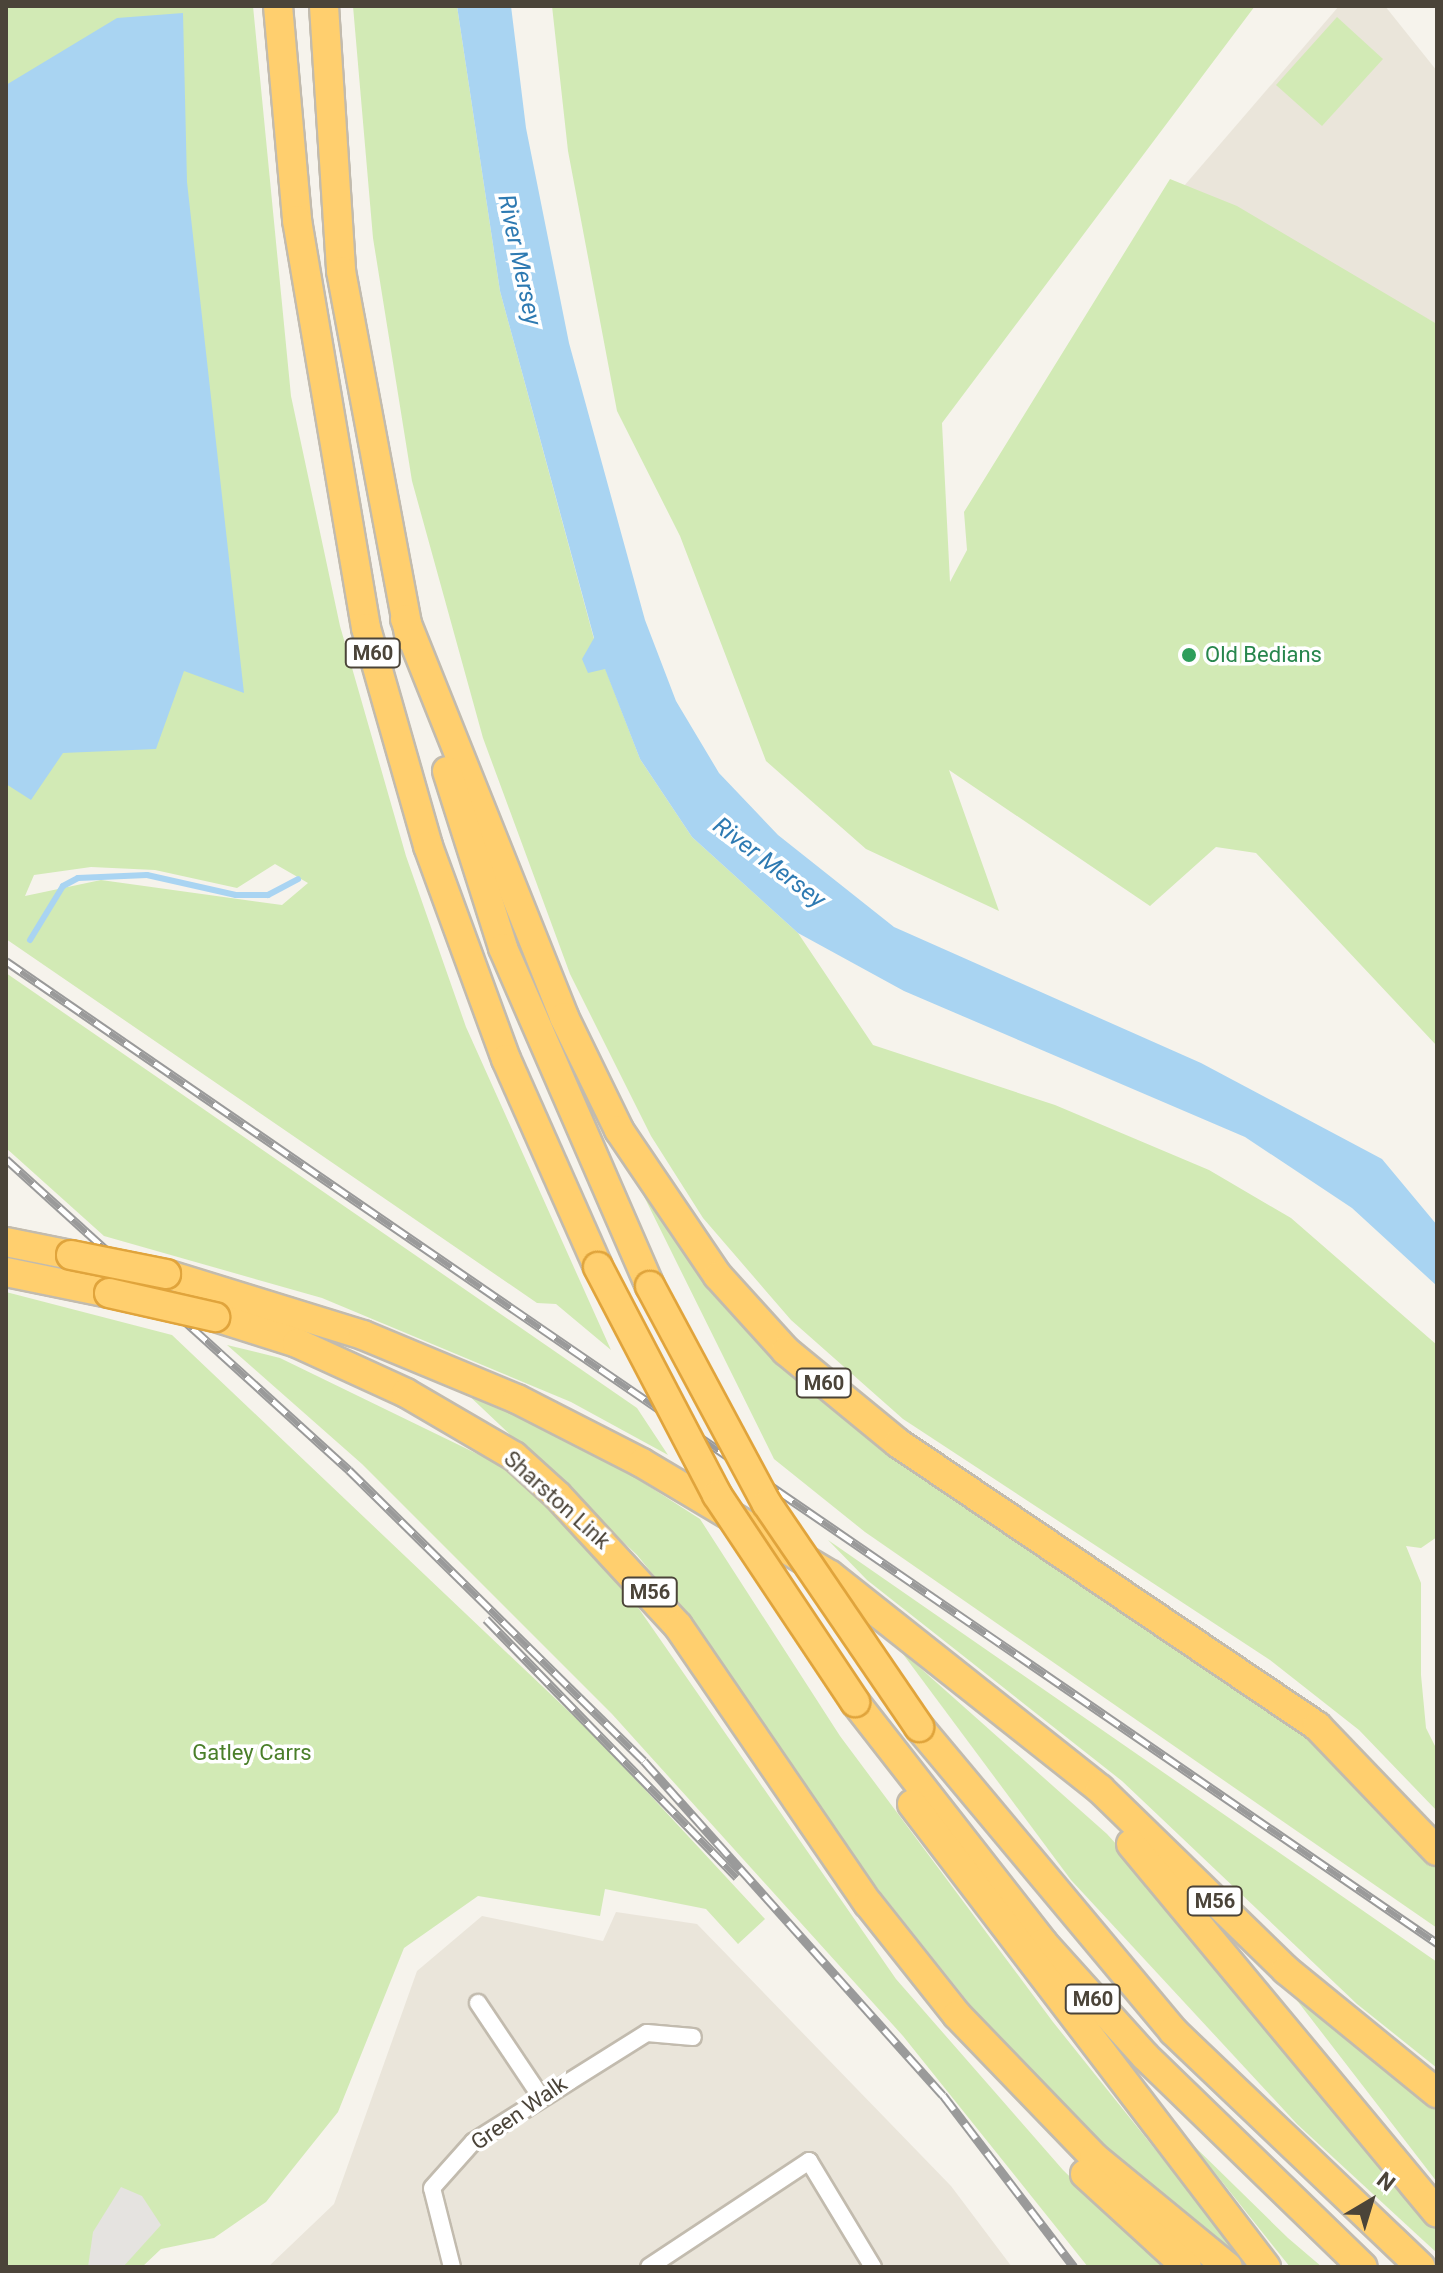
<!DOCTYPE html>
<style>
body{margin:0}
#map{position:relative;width:1443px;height:2273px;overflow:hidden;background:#f6f3ec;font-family:Roboto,sans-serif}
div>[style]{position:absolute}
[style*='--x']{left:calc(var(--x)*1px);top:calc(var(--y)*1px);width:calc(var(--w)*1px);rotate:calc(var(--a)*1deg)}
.residential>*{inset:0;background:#eae5da}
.green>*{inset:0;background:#d2eab5}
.parking>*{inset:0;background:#e5e3e0}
.water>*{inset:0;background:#a9d4f2}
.stream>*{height:6px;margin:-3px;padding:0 3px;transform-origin:3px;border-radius:3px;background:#a9d4f2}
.roads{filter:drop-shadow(2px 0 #c2bbae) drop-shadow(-2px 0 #c2bbae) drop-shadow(0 2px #c2bbae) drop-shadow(0 -2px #c2bbae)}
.street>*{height:16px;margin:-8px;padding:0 8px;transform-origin:8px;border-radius:8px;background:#fff}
.highway>*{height:28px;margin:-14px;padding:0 14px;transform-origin:14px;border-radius:14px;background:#ffcf6e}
.rail>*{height:9px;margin-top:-4.5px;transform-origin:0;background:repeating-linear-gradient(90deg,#fff 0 18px,#9a9a9a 0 36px);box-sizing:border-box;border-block:2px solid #9a9a9a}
.bridges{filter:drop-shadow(2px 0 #e0a43c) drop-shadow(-2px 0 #e0a43c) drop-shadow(0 2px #e0a43c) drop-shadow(0 -2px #e0a43c)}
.highway-bridge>*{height:28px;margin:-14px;padding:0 14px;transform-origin:14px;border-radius:14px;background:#ffcf6e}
.dots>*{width:22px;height:22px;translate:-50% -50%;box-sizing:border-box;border:4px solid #fff;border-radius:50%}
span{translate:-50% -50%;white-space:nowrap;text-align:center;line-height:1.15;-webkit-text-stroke:7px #fff;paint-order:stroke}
.shield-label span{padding:2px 6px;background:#fff;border:2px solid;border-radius:6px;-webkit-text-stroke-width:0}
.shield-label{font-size:20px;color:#4b4439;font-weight:700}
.leisure-label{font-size:22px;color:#27864d}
.left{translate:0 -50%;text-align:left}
.street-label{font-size:22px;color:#4b4439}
.park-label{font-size:22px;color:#4a7f2a}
.water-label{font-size:24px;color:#2e7ab2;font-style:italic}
.frame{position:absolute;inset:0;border:8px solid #4b4439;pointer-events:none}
.north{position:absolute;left:1331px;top:2161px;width:80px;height:80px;-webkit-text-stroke:6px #fff;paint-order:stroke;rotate:38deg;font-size:22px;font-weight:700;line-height:32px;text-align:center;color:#4b4439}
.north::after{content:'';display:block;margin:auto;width:28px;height:36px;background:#4b4439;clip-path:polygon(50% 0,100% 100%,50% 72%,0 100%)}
</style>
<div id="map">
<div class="residential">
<div style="clip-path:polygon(1339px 6px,1385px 6px,1437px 71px,1437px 324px,1184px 186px)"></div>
<div style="clip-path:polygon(616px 1912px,697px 1924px,951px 2186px,1012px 2267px,268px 2267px,334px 2204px,417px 1971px,482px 1916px,603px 1941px)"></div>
</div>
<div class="green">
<div style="clip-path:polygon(evenodd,6px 6px,253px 6px,291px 396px,340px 626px,406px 856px,466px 1027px,611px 1350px,556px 1304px,537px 1303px,6px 939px,6px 6px,275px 864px,308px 883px,282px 905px,101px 880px,25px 896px,34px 875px,91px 867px,155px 870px,237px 888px,275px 864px)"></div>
<div style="clip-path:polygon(353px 6px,457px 6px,500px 291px,594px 639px,640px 759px,692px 837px,798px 933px,873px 1045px,1055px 1105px,1209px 1170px,1291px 1218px,1437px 1345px,1437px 1537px,1421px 1548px,1406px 1546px,1421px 1583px,1421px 1675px,1426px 1728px,1437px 1750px,1437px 1811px,1359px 1730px,1270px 1660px,903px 1419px,791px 1320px,703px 1218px,651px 1136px,570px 974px,483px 738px,412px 481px,373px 238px)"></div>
<div style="clip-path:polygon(552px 6px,1255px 6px,942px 423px,950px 582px,967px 550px,964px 512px,1170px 179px,1237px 206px,1437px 324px,1437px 1046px,1256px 853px,1216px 847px,1150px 906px,949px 770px,999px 911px,866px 849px,766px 761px,680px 536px,617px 411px,568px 151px)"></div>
<div style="clip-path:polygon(1337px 17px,1383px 59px,1322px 126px,1276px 85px)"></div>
<div style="clip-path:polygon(6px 973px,637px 1408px,668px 1455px,571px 1402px,322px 1298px,104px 1236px,6px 1148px)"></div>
<div style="clip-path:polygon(624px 1156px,723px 1298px,1316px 1739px,1437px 1869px,1437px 1928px,865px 1532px,774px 1459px)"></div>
<div style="clip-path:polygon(6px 1292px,172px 1335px,600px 1741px,765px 1919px,738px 1944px,706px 1909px,605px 1889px,600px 1916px,478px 1896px,404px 1948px,338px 2112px,266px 2202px,214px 2238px,161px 2249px,142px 2267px,6px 2267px)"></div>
<div style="clip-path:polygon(227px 1345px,280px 1358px,498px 1464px,596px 1547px,896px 1979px,1063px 2170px,1163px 2267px,1088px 2267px,903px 2036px,612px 1714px,362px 1464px)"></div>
<div style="clip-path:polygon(463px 1390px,619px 1467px,700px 1519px,840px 1736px,1053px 2022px,1243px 2259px,1093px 2139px,1011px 2056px,839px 1840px,697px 1628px,637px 1555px)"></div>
<div style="clip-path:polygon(828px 1540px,1437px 1962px,1437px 2068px,1357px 2004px,1122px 1781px,867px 1580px)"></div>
<div style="clip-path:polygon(900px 1650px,1107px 1834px,1176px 1910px,1437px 2225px,1437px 2253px,1297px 2124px,1071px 1880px)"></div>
<div style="clip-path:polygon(1272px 1968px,1368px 2056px,1437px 2104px,1437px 2182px)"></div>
<div style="clip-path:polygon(1192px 2144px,1288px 2238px,1322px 2267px,1290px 2267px)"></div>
</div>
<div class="parking">
<div style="clip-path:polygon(121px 2187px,142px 2196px,161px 2225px,123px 2267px,88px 2267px,93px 2232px)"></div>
</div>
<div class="water">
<div style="clip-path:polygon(457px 6px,511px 6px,526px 128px,569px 343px,645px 620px,676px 701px,719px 773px,778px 835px,894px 927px,1201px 1063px,1382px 1159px,1437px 1225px,1437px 1286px,1352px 1208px,1245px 1137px,904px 991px,798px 933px,692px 837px,640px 759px,605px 669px,588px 673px,582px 659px,594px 638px,500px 291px)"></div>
<div style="clip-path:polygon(183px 13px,187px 182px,244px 693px,184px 671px,156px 749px,63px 753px,31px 800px,6px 784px,6px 85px,117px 18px)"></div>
</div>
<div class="stream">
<div style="--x:30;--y:940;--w:63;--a:-58.6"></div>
<div style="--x:63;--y:886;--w:17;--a:-28"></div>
<div style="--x:78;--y:878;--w:69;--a:-2.5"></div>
<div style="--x:147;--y:875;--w:91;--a:12.7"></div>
<div style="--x:236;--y:895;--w:32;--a:0"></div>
<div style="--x:268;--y:895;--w:34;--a:-28"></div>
</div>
<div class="roads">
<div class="street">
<div style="--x:478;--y:2003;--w:110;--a:56.2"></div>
<div style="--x:452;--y:2267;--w:81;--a:-104.2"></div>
<div style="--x:432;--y:2188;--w:62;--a:-48.3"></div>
<div style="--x:473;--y:2142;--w:205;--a:-32.1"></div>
<div style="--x:647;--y:2033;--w:46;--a:5"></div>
<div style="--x:649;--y:2267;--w:192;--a:-33.5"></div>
<div style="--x:809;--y:2161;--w:124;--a:58.9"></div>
</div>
<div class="highway">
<div style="--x:278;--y:6;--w:215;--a:84.9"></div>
<div style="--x:297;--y:220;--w:414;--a:80.4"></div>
<div style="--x:366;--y:628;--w:227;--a:74.1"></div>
<div style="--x:428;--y:846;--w:227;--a:69.9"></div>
<div style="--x:506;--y:1059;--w:227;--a:66.1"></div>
<div style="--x:324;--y:6;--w:266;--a:86.3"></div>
<div style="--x:341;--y:271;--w:373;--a:79.4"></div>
<div style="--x:405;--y:619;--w:429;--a:68.2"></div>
<div style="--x:564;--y:1017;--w:126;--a:64"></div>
<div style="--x:619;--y:1130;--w:176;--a:55.9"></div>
<div style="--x:718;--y:1276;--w:101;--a:47.8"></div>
<div style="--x:786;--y:1351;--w:145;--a:39.4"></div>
<div style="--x:898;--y:1443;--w:506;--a:34.04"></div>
<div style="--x:1317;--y:1726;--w:173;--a:46.2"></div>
<div style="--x:447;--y:771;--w:186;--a:72.4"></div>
<div style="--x:503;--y:948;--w:369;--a:66.5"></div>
<div style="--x:6;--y:1242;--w:66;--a:11.3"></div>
<div style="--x:6;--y:1272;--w:105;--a:11.5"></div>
<div style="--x:166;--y:1274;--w:206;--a:17.2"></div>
<div style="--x:363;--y:1335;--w:167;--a:22.6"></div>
<div style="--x:517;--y:1399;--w:140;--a:27.1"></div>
<div style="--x:642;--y:1463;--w:219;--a:30.8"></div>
<div style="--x:830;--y:1575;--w:345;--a:38.4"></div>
<div style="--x:1100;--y:1789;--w:260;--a:44.2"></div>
<div style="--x:1286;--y:1970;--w:195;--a:39.2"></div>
<div style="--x:215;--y:1317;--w:86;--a:17.6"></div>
<div style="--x:297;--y:1343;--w:120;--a:24.6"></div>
<div style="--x:406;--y:1393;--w:125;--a:30.3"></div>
<div style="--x:514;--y:1456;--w:59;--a:42.3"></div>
<div style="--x:558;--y:1496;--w:177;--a:47.3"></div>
<div style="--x:678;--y:1626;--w:336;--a:55.6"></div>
<div style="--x:868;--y:1903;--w:143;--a:51.5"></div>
<div style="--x:957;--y:2015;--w:197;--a:46"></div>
<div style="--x:1094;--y:2157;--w:173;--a:39.4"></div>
<div style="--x:855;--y:1702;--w:306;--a:52"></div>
<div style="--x:1043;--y:1943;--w:152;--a:47.9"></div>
<div style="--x:1145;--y:2056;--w:303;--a:44.1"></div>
<div style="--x:919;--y:1727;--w:396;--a:50.1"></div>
<div style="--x:1173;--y:2031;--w:342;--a:43.6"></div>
<div style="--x:912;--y:1804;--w:583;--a:52.6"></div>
<div style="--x:1131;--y:1844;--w:479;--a:50.3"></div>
<div style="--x:1085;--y:2174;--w:138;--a:42.4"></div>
</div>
</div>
<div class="rail">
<div style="--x:6;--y:961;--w:1736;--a:34.46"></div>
<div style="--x:6;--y:1159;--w:463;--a:42.2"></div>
<div style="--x:349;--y:1470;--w:414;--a:44.6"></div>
<div style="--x:644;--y:1761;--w:448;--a:48.2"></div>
<div style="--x:943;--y:2095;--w:216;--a:52.7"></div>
<div style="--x:486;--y:1619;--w:360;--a:45.8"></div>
</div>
<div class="bridges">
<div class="highway-bridge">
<div style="--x:71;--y:1255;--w:97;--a:11.3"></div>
<div style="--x:598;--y:1267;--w:257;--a:62.4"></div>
<div style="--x:717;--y:1495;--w:249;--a:56.3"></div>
<div style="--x:650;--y:1286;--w:247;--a:61.8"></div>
<div style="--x:767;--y:1504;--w:270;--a:55.7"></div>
<div style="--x:109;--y:1293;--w:109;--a:12.8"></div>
</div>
</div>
<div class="dots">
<div style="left:1189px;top:655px;background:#2e9e5b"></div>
</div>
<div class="shield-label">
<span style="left:373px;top:653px">M60</span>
<span style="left:824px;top:1383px">M60</span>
<span style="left:650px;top:1592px">M56</span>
<span style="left:1215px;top:1901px">M56</span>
<span style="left:1093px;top:1999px">M60</span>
</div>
<div class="leisure-label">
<span class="left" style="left:1205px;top:655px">Old Bedians</span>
</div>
<div class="street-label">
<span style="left:557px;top:1500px;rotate:42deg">Sharston Link</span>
<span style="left:519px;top:2113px;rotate:-35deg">Green Walk</span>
</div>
<div class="park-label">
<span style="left:252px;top:1753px">Gatley Carrs</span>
</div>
<div class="water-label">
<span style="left:519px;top:260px;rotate:78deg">River Mersey</span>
<span style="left:769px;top:863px;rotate:37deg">River Mersey</span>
</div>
<div class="frame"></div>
<div class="north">N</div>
</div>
